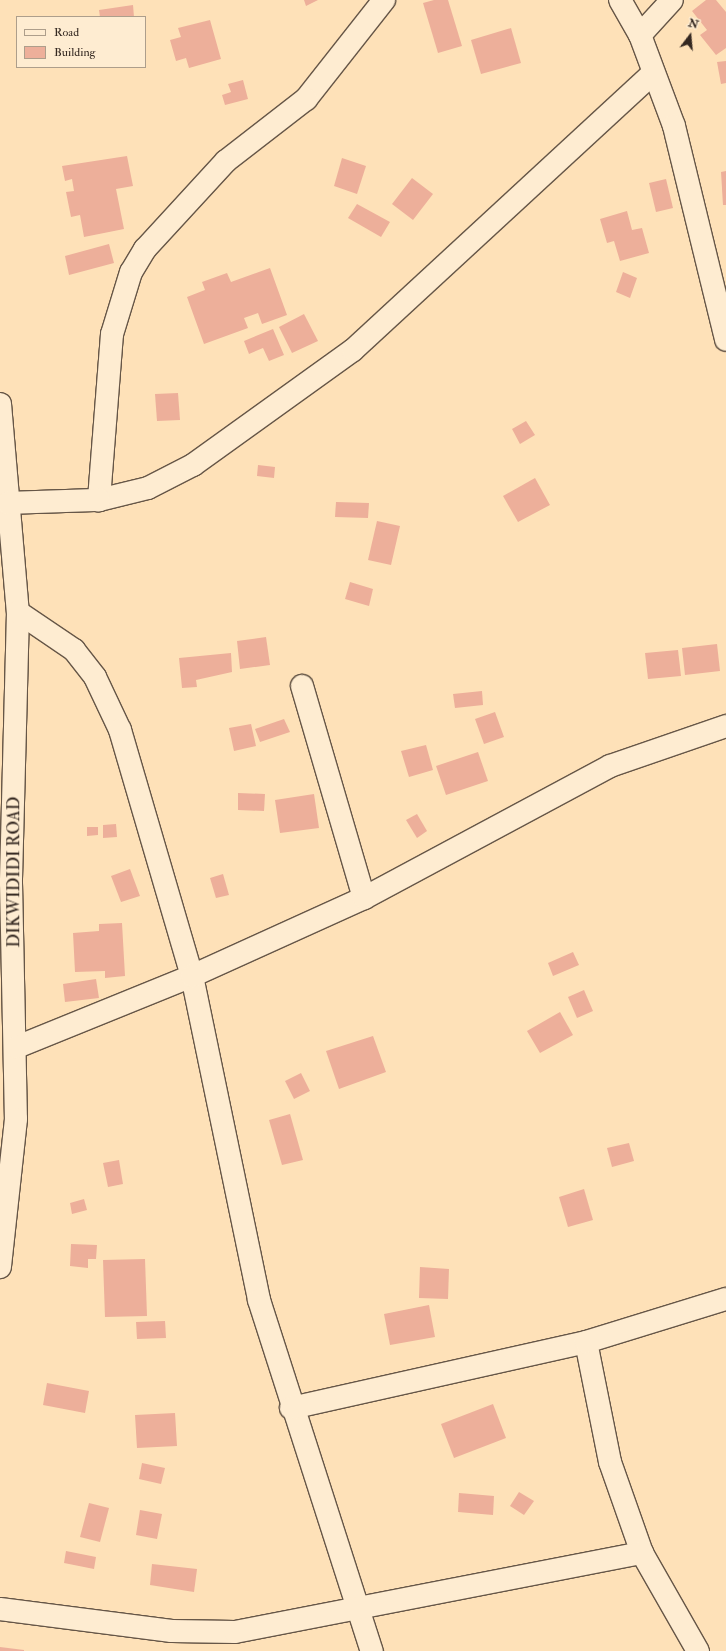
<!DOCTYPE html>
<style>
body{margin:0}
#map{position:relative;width:726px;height:1651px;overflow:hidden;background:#fee1b8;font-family:"IM FELL Double Pica",serif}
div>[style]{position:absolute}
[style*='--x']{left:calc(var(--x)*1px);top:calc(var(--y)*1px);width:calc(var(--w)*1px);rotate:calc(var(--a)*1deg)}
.building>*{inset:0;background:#edaf9a}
.roads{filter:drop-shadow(1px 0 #665647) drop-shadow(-1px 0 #665647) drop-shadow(0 1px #665647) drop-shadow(0 -1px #665647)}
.minor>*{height:22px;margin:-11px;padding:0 11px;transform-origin:11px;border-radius:11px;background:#feecd1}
span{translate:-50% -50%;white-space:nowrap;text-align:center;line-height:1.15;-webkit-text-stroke:3.5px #feecd1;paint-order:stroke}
.street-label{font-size:17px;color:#342821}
.legend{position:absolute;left:16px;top:16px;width:130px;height:52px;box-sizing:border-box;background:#feecd1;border:1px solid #ad9e8b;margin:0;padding:5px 7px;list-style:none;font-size:12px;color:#342821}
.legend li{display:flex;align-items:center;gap:8px;height:20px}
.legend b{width:20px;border:1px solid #ad9e8b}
.north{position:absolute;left:670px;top:16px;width:40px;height:40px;-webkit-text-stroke:3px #feecd1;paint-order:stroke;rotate:16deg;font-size:11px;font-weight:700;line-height:16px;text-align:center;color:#342821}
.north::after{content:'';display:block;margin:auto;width:14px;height:18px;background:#342821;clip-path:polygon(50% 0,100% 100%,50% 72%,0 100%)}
</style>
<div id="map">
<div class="building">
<div style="clip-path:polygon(304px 0,318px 0,306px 6px)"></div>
<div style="clip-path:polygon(434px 0,448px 0,462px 46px,438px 53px,423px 3px)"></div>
<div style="clip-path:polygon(706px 0,716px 0,726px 12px,726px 48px,716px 55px,700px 35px,707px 30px,692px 11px)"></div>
<div style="clip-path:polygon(133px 5px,134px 17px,100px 17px,99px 10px)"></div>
<div style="clip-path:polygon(210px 20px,221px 59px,189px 68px,186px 58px,176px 61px,170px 40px,181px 37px,178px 28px)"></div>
<div style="clip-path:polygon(511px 28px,521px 63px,481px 74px,471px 40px)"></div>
<div style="clip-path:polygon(726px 61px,726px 83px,721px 84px,717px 62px)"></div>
<div style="clip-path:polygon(243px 80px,248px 99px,225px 105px,222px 95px,231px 92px,228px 84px)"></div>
<div style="clip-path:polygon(127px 156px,133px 186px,116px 189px,124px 229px,84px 237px,80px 215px,71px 217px,66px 192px,74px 191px,72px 179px,65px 181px,62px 166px)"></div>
<div style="clip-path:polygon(342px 158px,366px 166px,357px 194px,334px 186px)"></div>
<div style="clip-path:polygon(726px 171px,726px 205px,723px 205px,721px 172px)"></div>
<div style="clip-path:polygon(412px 178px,433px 194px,413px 220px,392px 204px)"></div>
<div style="clip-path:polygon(666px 179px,673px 208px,656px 212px,649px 183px)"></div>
<div style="clip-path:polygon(357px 204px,390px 222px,381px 237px,348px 218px)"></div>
<div style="clip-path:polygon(627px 211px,632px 230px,642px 228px,649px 253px,620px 261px,614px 241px,607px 243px,600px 219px)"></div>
<div style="clip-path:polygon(109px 244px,114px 263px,69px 275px,65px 256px)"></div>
<div style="clip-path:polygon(270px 268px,287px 315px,262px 324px,258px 313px,244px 318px,248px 328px,204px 344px,187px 297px,205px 290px,202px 282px,227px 273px,231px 282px)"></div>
<div style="clip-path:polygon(623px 272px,637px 278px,630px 298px,616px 292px)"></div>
<div style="clip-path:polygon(304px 314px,318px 341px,292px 353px,279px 327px)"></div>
<div style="clip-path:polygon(273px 329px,284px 355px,269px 361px,263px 348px,249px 354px,244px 341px)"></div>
<div style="clip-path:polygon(178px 393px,180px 420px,157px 421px,155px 394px)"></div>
<div style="clip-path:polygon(526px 421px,535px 435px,520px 444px,512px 429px)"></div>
<div style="clip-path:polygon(258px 465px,275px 467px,274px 478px,257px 476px)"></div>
<div style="clip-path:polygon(535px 478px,550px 505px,518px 522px,503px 496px)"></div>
<div style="clip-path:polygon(336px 502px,369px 503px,368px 518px,335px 517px)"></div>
<div style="clip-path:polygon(377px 521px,400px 526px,391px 565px,368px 560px)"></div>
<div style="clip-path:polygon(350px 582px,373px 589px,369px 606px,345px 599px)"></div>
<div style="clip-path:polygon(266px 637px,270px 665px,240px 669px,237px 641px)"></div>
<div style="clip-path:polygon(717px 644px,720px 671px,685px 675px,682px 648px)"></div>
<div style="clip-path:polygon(678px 650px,681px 676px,648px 679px,645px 653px)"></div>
<div style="clip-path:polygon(231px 653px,232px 672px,196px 680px,197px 687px,182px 688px,179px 658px)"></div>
<div style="clip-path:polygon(482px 691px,483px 705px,455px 708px,453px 694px)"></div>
<div style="clip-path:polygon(495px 712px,504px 737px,484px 744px,475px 719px)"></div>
<div style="clip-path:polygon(284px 719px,290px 732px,260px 742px,255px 729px)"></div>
<div style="clip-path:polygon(251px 724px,256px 746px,234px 751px,229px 728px)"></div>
<div style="clip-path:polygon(426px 745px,433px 770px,409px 777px,401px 751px)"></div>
<div style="clip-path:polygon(478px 752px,488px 781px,446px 795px,436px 766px)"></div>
<div style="clip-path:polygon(238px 793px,265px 794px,264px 811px,238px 810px)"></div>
<div style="clip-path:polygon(314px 794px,319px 828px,280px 833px,275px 800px)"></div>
<div style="clip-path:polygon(417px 814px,427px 831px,417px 838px,406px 820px)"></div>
<div style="clip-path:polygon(116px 824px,117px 837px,103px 838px,103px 825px)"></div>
<div style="clip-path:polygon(87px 827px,98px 827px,98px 835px,87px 836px)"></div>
<div style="clip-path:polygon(130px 869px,140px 896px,121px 902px,111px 876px)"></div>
<div style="clip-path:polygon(223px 874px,229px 895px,216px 898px,210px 878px)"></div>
<div style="clip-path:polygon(122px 923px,125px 976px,105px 978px,105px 971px,75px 972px,73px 933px,99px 931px,99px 924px)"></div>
<div style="clip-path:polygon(573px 952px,579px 965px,553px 976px,548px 963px)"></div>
<div style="clip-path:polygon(96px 979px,99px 998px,65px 1002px,63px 984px)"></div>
<div style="clip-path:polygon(584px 990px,593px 1011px,577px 1018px,568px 997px)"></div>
<div style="clip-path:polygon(560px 1012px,573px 1035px,540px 1053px,527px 1031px)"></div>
<div style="clip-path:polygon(373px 1036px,386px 1072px,339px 1089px,326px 1051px)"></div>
<div style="clip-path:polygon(301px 1073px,310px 1091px,294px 1099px,285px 1081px)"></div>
<div style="clip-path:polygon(290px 1114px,303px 1160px,282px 1165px,269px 1120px)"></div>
<div style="clip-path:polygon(629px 1143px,634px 1161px,612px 1167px,607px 1148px)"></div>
<div style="clip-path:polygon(119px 1160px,123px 1184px,108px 1187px,103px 1163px)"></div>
<div style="clip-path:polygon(584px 1189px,593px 1220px,568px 1227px,559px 1197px)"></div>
<div style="clip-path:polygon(84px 1199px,87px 1210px,72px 1214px,70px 1203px)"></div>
<div style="clip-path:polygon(71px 1244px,97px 1245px,96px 1259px,88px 1259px,88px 1268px,70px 1266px)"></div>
<div style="clip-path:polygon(145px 1259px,147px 1316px,105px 1317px,103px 1260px)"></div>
<div style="clip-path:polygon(420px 1267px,449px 1269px,448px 1299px,419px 1298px)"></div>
<div style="clip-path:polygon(429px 1305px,435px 1337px,390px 1345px,384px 1314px)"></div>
<div style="clip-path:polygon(165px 1321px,166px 1338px,137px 1339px,136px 1322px)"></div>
<div style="clip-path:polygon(47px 1383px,89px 1391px,85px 1413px,43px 1405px)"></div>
<div style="clip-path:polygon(493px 1404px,506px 1438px,454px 1458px,441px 1424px)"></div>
<div style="clip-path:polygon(175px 1413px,177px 1446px,137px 1448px,135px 1415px)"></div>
<div style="clip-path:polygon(142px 1463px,165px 1468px,161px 1484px,139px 1479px)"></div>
<div style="clip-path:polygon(519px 1492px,534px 1501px,524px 1515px,510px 1506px)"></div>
<div style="clip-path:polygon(459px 1493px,494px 1496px,493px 1515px,458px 1512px)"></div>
<div style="clip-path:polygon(89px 1503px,109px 1508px,100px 1542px,80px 1537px)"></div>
<div style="clip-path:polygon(140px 1510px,162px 1514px,157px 1539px,136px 1535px)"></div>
<div style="clip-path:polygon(66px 1551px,96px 1557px,94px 1569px,64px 1563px)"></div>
<div style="clip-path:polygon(152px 1564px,197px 1569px,194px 1592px,150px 1585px)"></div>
<div style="clip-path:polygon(0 1647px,24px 1650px,24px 1651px,0 1651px)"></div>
</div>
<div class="roads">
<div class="minor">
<div style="--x:384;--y:0;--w:126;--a:128.2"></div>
<div style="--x:306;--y:99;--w:101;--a:142.2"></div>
<div style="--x:226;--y:161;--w:120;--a:132.6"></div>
<div style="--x:145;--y:249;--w:27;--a:121"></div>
<div style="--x:131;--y:272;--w:65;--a:107"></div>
<div style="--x:112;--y:334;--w:167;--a:94.5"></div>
<div style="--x:99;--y:500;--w:50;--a:-13.8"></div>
<div style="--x:148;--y:488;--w:51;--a:-27.1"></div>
<div style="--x:193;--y:465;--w:197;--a:-35.7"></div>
<div style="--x:353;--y:350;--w:408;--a:-42.7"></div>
<div style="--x:620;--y:0;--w:40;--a:60.3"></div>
<div style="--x:640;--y:35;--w:97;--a:69.5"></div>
<div style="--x:674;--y:126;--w:220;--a:76.3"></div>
<div style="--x:640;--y:35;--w:47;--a:-47.6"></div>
<div style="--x:0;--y:404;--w:209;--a:85.1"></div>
<div style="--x:18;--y:612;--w:271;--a:91.5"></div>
<div style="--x:11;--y:883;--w:236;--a:88.8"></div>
<div style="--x:16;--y:1119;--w:149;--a:96.2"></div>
<div style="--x:8;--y:503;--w:91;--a:-1.9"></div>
<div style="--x:18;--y:612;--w:68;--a:34.2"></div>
<div style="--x:74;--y:650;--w:34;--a:52"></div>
<div style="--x:95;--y:677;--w:59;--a:64.7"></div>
<div style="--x:120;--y:730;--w:256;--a:73.7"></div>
<div style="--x:192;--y:976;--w:331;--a:78.3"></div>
<div style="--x:259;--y:1300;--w:369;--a:72.2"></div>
<div style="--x:302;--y:686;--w:221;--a:73.7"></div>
<div style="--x:17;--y:1047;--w:189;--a:-22.1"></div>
<div style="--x:192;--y:976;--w:189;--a:-24.4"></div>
<div style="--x:364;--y:898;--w:279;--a:-28.2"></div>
<div style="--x:610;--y:766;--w:123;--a:-19"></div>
<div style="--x:291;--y:1408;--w:302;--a:-12.6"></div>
<div style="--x:642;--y:1553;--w:96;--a:-109.4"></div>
<div style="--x:610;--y:1462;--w:122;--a:-101.3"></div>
<div style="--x:586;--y:1342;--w:146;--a:-17.1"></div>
<div style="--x:0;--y:1609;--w:173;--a:7.3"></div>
<div style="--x:172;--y:1631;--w:63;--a:0.9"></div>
<div style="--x:235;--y:1632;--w:415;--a:-11"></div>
<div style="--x:642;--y:1553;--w:113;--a:60.3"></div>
</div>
</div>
<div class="street-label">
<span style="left:14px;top:872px;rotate:-90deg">DIKWIDIDI ROAD</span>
</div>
<ul class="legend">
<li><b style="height:5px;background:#feecd1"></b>Road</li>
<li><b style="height:11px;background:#edaf9a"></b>Building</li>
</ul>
<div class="north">N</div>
</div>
